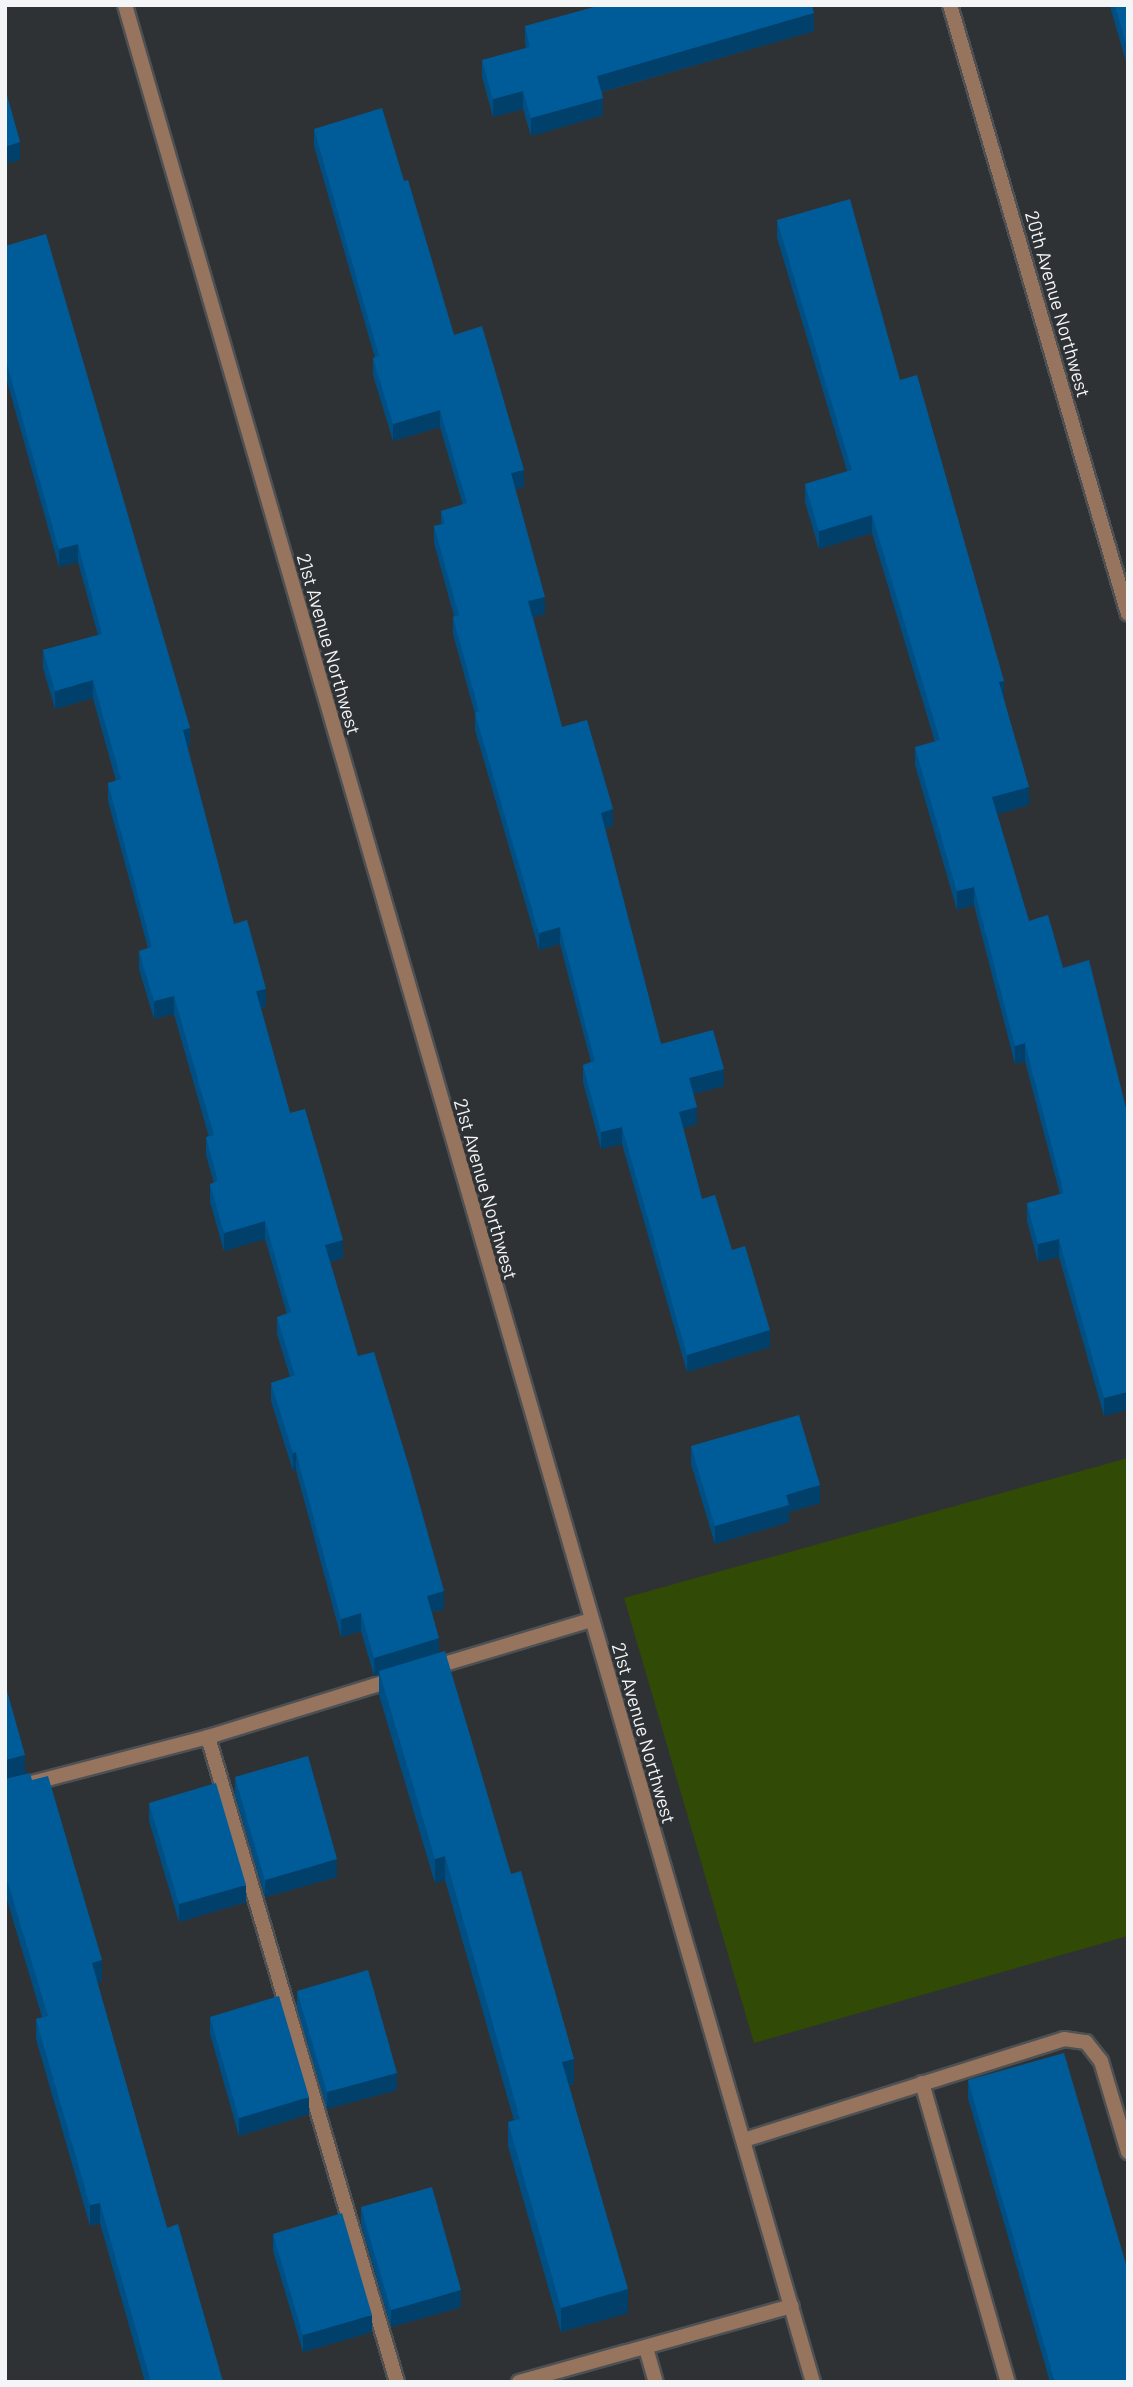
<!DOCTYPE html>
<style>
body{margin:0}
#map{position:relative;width:1133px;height:2387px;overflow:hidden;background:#2f3234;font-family:Barlow,sans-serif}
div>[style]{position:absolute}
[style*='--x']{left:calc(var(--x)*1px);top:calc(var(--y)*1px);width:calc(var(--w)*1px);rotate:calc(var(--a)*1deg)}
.green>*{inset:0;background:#314a06}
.roads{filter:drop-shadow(2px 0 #4e5153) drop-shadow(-2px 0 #4e5153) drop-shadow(0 2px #4e5153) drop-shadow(0 -2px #4e5153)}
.service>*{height:14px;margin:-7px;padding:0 7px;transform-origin:7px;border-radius:7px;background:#97745e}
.minor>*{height:14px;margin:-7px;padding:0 7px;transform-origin:7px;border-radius:7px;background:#97745e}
.wall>*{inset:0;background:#004f84}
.shaded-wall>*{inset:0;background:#00406b}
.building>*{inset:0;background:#005c99}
span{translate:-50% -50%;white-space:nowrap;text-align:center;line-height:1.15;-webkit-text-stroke:7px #2f3234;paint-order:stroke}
.street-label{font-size:19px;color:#f3f5f7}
.frame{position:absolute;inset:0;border:7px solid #f3f5f7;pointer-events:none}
</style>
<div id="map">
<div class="green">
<div style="clip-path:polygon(1128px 1458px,1128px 1936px,754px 2043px,624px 1598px)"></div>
</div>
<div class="roads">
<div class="service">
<div style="--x:431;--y:1668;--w:167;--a:-16.7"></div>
<div style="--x:208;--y:1737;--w:672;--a:73.67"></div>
<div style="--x:5;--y:1790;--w:210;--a:-14.6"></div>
<div style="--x:208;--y:1737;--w:196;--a:-17.2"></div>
<div style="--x:922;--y:2083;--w:311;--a:74"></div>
<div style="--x:744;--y:2140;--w:336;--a:-17.5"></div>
<div style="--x:1064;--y:2039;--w:22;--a:8"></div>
<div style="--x:1086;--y:2042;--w:24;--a:52"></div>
<div style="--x:1101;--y:2061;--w:95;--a:73.5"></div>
<div style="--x:646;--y:2348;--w:35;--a:74"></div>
<div style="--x:519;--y:2382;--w:283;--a:-15.6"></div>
</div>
<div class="minor">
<div style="--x:125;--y:5;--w:2475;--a:73.86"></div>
<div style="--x:950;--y:5;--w:634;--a:73.71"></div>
</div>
</div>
<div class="wall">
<div style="clip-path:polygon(1111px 5px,1128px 5px,1128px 68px,1111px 10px)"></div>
<div style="clip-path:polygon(525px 26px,814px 31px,602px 92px,603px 115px,531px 136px,523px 109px,493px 117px,482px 77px,482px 60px,526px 48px,525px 44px)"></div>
<div style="clip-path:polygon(314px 129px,404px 181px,454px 335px,524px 487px,515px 489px,545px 614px,533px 617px,562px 727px,613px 826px,605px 829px,661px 1044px,724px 1086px,693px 1094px,697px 1124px,683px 1128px,702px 1199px,732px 1250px,770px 1347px,687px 1372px,622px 1144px,601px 1149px,583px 1082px,583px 1065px,591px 1062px,560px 944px,539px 950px,475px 730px,475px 714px,453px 634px,453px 617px,454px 616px,434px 543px,434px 526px,441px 524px,441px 511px,463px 505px,440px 427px,393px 441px,373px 375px,373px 358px,375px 358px,314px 146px)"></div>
<div style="clip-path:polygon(777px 220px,900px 380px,1004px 699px,1029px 805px,997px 814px,1029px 921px,1063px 968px,1128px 1116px,1104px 1416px,1059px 1257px,1038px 1262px,1027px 1221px,1027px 1203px,1060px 1194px,1025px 1061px,1015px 1064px,974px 905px,957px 910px,915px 765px,915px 747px,935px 742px,872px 533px,819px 549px,805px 502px,805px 484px,847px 471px,777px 238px)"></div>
<div style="clip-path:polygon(5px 246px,190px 746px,187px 747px,234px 924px,266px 1006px,261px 1008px,290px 1113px,343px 1258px,330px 1262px,358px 1356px,444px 1609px,432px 1612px,439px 1652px,511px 1874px,574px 2083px,569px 2085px,628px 2313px,561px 2332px,508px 2146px,508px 2122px,514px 2120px,445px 1880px,435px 1883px,379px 1695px,379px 1675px,374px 1676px,361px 1631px,341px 1637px,296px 1470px,293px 1471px,271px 1401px,271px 1383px,290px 1377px,277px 1334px,277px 1317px,287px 1314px,265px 1239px,224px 1251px,210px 1202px,210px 1184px,214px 1183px,206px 1155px,206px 1137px,209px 1137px,174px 1014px,154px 1019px,139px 969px,139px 951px,148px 948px,108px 801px,108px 783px,116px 781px,93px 698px,55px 709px,43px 668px,43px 650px,98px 635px,78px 562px,59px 567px,5px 374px)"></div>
<div style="clip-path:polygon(691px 1446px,820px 1503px,789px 1512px,789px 1522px,715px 1544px,691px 1464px)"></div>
<div style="clip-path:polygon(5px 1684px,25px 1774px,102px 1981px,97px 1982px,167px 2228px,223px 2382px,145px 2382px,100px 2223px,90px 2226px,36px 2039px,36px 2019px,42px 2017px,5px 1893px)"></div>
<div style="clip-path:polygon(235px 1777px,337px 1877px,265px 1897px,235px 1795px)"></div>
<div style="clip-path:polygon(149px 1803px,246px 1902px,179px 1922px,149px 1821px)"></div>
<div style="clip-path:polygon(297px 1991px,397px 2090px,327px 2109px,297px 2008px)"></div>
<div style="clip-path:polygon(210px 2017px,309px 2114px,239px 2136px,210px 2034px)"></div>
<div style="clip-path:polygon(968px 2080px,1128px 2382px,1050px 2382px,968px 2098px)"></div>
<div style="clip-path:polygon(361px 2207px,461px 2307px,391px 2327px,361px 2224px)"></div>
<div style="clip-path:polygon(273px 2234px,372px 2332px,303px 2352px,273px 2251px)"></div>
</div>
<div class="shaded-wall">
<div style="clip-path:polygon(814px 13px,814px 31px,597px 93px,597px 76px)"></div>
<div style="clip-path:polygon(523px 91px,523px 109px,493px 117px,493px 99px)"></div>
<div style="clip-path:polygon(603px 98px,603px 115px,531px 136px,531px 118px)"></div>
<div style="clip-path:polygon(20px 142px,20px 160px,5px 164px,5px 147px)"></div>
<div style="clip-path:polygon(440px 410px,440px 427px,393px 441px,393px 424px)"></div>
<div style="clip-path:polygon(524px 470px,524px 487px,511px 490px,511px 473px)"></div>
<div style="clip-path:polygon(872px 515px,872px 533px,819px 549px,819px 531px)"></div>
<div style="clip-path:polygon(78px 544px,78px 562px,59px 567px,59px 549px)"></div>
<div style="clip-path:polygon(545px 597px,545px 614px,528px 618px,528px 601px)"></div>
<div style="clip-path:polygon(93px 680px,93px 698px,55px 709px,55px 691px)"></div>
<div style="clip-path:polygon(1004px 681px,1004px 699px,999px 682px)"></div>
<div style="clip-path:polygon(190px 728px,190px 746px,183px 748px,183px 730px)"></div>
<div style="clip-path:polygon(1029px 787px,1029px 805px,992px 816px,992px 797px)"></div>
<div style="clip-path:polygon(613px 809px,613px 826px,601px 830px,601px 813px)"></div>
<div style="clip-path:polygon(974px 887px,974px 905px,957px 910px,957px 891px)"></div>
<div style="clip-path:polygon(560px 927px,560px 944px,539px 950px,539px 933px)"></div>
<div style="clip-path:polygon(266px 989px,266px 1006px,256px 1009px,256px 991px)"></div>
<div style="clip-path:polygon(174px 996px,174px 1014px,154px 1019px,154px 1001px)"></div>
<div style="clip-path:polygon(1025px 1043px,1025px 1061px,1015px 1064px,1015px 1046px)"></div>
<div style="clip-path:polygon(724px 1069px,724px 1086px,689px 1095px,689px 1078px)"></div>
<div style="clip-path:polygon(697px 1107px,697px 1124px,679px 1129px,679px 1112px)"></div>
<div style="clip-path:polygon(622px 1127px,622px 1144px,601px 1149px,601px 1132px)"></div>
<div style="clip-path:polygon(265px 1221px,265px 1239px,224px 1251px,224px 1233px)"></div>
<div style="clip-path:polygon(1059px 1239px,1059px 1257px,1038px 1262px,1038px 1244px)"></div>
<div style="clip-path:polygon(343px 1240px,343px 1258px,325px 1263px,325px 1245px)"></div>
<div style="clip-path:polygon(770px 1330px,770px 1347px,687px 1372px,687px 1355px)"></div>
<div style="clip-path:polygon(1128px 1392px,1128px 1410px,1104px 1416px,1104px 1398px)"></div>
<div style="clip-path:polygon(296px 1452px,296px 1470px,293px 1471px,293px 1453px)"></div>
<div style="clip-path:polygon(820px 1485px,820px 1503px,789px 1512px,789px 1522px,715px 1544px,715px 1526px,786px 1495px)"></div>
<div style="clip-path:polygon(444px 1591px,444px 1609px,427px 1613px,427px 1596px)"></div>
<div style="clip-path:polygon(361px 1613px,361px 1631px,341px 1637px,341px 1619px)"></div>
<div style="clip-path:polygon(439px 1638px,439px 1656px,379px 1671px,379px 1675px,374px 1676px,374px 1658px)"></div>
<div style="clip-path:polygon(25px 1755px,25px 1775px,5px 1781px,5px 1760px)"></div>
<div style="clip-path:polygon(445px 1856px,445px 1880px,435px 1883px,435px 1859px)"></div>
<div style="clip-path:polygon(337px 1859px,337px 1877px,265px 1897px,265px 1880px)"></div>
<div style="clip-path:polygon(246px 1885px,246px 1902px,179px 1922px,179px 1904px)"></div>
<div style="clip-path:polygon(102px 1960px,102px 1981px,92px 1984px,92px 1963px)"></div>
<div style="clip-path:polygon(574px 2059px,574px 2083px,562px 2086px,562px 2062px)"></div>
<div style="clip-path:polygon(397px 2073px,397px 2090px,327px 2109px,327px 2092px)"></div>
<div style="clip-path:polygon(309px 2097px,309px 2114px,239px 2136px,239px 2118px)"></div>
<div style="clip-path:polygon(100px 2203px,100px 2223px,90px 2226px,90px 2205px)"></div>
<div style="clip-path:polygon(628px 2289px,628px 2313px,561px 2332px,561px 2308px)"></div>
<div style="clip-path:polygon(461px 2290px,461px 2307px,391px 2327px,391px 2310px)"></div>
<div style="clip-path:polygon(372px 2315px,372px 2332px,303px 2352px,303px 2335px)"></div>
</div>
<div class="building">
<div style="clip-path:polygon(601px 5px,812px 5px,814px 13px,597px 76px,603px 98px,531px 118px,523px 91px,493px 99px,482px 60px,530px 47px,525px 26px)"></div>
<div style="clip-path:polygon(1115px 5px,1128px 5px,1128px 50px)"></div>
<div style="clip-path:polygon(5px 88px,20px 142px,5px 147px)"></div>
<div style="clip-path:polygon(382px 108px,404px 181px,408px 180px,454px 335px,482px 326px,524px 470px,511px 473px,545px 597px,528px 601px,562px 727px,587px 720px,613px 809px,601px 813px,661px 1044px,713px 1030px,724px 1069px,689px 1078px,697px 1107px,679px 1112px,702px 1199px,715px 1195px,732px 1250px,745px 1246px,770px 1330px,687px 1355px,622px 1127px,601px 1132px,583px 1065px,595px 1061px,560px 927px,539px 933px,475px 713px,479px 711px,453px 617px,459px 615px,434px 526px,445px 524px,441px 511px,467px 503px,440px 410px,393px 424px,373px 358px,379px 356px,314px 129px)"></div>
<div style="clip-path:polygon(850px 199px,900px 380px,917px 375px,1004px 681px,999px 682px,1029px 787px,992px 797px,1029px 921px,1048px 915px,1063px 968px,1089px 960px,1128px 1116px,1128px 1392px,1104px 1398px,1059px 1239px,1038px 1244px,1027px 1203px,1064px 1193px,1025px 1043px,1015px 1046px,974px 887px,957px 891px,915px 747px,940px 740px,872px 515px,819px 531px,805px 484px,852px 470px,777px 220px)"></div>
<div style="clip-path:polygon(46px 234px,190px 728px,183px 730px,234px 924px,247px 920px,266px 989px,256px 991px,290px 1113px,305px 1109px,343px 1240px,325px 1245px,358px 1356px,374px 1352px,410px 1470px,444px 1591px,427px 1596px,439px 1638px,374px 1658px,361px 1613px,341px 1619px,296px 1452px,293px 1453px,271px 1383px,295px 1375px,277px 1317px,291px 1312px,265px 1221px,224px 1233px,210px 1184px,218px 1181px,206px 1137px,214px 1135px,174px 996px,154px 1001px,139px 951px,152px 947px,108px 783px,121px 779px,93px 680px,55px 691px,43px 650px,102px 634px,78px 544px,59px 549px,5px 357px,5px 246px)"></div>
<div style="clip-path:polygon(799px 1415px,820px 1485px,786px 1495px,789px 1505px,715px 1526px,691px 1446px)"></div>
<div style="clip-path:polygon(445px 1651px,511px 1874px,521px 1871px,574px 2059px,562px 2062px,628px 2289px,561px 2308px,508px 2122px,520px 2119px,445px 1856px,435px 1859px,379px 1671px)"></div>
<div style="clip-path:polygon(5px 1684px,25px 1755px,5px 1760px)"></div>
<div style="clip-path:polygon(308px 1756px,337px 1859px,265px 1880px,235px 1777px)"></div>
<div style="clip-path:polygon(30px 1773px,32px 1780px,48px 1776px,102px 1960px,92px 1963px,167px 2228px,178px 2224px,223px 2382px,151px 2382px,100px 2203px,90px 2205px,36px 2019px,48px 2016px,5px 1873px,5px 1779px)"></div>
<div style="clip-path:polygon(216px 1783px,246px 1885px,179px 1904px,149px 1803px)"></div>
<div style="clip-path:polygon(368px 1970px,397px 2073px,327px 2092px,297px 1991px)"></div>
<div style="clip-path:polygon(279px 1996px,309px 2097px,239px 2118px,210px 2017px)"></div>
<div style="clip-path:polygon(1064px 2053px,1128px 2271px,1128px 2382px,1055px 2382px,968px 2080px)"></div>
<div style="clip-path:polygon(432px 2187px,461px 2290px,391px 2310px,361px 2207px)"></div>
<div style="clip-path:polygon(342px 2213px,372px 2315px,303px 2335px,273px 2234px)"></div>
</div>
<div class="street-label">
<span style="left:1058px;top:304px;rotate:74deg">20th Avenue Northwest</span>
<span style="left:329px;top:644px;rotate:74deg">21st Avenue Northwest</span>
<span style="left:486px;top:1189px;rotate:74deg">21st Avenue Northwest</span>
<span style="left:644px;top:1733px;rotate:74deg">21st Avenue Northwest</span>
</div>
<div class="frame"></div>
</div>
